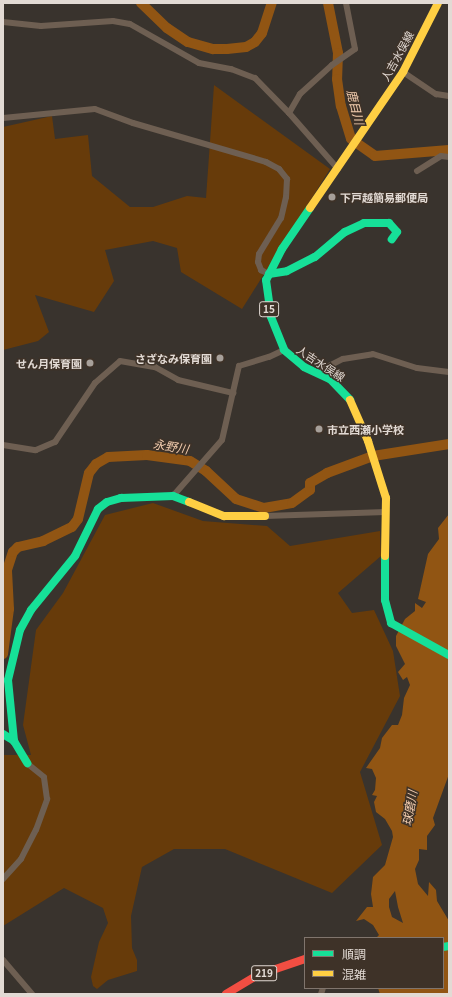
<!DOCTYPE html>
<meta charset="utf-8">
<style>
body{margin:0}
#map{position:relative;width:452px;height:997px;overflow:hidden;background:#39332d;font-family:Georgia,"Noto Sans JP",serif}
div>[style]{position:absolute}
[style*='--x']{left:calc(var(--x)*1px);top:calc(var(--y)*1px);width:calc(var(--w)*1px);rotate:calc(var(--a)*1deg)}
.green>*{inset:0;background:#673b0a}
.water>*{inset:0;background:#915513}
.river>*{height:10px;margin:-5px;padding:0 5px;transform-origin:5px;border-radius:5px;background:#915513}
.street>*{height:6px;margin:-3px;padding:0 3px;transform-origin:3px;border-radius:3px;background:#6e5f52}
.fast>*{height:8px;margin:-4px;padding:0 4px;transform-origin:4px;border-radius:4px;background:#16e098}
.slow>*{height:8px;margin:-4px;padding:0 4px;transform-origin:4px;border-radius:4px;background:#ffcf43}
.jam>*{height:8px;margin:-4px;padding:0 4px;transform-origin:4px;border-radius:4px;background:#f24e42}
.dots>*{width:11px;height:11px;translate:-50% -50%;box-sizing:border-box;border:2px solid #3e3228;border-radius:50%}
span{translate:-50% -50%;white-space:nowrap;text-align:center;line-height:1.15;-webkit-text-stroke:3px #3e3228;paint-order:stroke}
.shield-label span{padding:1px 3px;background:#3e3228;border:1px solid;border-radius:3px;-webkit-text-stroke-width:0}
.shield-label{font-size:10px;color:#e2dad4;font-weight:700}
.street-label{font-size:11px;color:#e2dad4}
.poi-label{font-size:11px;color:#e2dad4;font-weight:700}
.left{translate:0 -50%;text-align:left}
.right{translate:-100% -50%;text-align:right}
.water-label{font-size:12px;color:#f3cdaf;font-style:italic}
.frame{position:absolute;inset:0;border:4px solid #e2dad4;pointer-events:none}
.legend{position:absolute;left:304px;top:937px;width:140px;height:52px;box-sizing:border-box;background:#3e3228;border:1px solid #80756d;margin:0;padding:5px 7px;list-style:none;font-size:12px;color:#e2dad4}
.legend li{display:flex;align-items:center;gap:8px;height:20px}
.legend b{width:20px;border:1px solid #80756d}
</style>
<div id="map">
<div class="green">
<div style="clip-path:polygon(214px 85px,330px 169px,242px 309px,181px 272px,177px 248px,153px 241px,105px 250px,114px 281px,94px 312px,35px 295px,49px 332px,38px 341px,3px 350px,3px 127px,52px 116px,55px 139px,88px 135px,92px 176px,130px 207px,153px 207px,187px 196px,206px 198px)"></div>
<div style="clip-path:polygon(153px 503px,203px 521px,267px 526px,290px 546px,380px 531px,381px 556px,338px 593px,352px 613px,374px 610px,393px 651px,400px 696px,360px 772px,382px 845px,332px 893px,225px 849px,174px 849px,142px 867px,131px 916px,132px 948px,137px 960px,137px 971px,108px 980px,97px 989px,93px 986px,91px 977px,99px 942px,108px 923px,103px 908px,64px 888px,3px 926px,3px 755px,31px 755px,23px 725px,36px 630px,63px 593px,105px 515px)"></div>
</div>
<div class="water">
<div style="clip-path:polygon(evenodd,449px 514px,449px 774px,433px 818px,435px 825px,427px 836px,427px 850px,419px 849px,419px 860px,415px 869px,418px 884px,428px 896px,429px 882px,436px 890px,437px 901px,449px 921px,449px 994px,380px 994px,378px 988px,443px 988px,443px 938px,376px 938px,379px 935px,373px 925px,364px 919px,356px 921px,367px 907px,373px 907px,371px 894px,373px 877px,385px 865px,393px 837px,392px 831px,385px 819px,376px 812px,374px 802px,377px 796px,372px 795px,375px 790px,376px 778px,372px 769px,366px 768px,380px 748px,382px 738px,392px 725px,398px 725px,402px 715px,404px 698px,410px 685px,407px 677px,403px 680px,398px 672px,405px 664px,396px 646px,396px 636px,405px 619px,415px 611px,415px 603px,422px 608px,426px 602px,418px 599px,428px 554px,439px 539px,438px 528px,449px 514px,395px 891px,398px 907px,403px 923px,392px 917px,389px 907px,389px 899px,395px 891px)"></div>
</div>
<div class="river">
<div style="--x:141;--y:3;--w:36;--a:44"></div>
<div style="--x:167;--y:28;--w:25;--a:34"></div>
<div style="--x:188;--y:42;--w:26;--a:16"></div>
<div style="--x:213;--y:49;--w:14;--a:0"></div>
<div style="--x:227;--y:49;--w:19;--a:-6"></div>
<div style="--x:246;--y:47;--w:10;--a:-29"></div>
<div style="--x:255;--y:42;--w:11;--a:-52"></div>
<div style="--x:262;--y:33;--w:32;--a:-72"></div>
<div style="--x:328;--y:3;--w:51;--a:78.7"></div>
<div style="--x:338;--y:53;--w:26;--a:92"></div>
<div style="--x:337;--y:79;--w:27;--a:82"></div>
<div style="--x:341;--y:106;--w:34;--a:73"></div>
<div style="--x:351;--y:139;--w:29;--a:35"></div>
<div style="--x:375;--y:156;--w:74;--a:-4.6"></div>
<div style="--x:3;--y:654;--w:45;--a:-82.4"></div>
<div style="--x:9;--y:609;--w:39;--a:-93"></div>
<div style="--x:7;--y:570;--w:19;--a:-72"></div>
<div style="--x:13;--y:552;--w:7;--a:-45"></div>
<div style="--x:18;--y:547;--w:26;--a:-13"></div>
<div style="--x:43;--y:541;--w:32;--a:-26"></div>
<div style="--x:72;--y:527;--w:10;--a:-53"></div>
<div style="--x:78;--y:519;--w:47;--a:-76.6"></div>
<div style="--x:89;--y:473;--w:11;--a:-52"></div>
<div style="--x:96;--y:464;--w:14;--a:-30"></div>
<div style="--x:108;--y:457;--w:39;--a:-3"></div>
<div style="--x:147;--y:455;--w:43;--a:7.9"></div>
<div style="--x:190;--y:461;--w:19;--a:32"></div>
<div style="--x:206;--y:471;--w:41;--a:43"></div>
<div style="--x:236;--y:499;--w:29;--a:18"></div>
<div style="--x:264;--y:508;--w:28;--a:-10"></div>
<div style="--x:292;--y:503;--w:22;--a:-36"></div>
<div style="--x:310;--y:490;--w:7;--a:-90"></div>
<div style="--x:310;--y:483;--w:20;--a:-30"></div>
<div style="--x:327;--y:473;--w:49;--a:-20.3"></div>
<div style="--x:373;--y:456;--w:77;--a:-9"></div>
</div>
<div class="street">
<div style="--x:3;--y:22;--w:38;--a:6"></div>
<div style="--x:41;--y:26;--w:72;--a:-4"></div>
<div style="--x:113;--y:21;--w:17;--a:10"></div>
<div style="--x:130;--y:24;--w:79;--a:29.5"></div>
<div style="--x:199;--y:63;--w:33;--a:11"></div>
<div style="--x:231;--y:69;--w:26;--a:21"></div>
<div style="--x:255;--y:78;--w:49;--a:45.8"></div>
<div style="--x:403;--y:72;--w:40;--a:34"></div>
<div style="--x:436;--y:94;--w:13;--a:9"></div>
<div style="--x:3;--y:118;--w:92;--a:-5.6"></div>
<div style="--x:95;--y:109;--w:40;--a:20.2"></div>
<div style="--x:133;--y:123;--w:139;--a:16.3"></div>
<div style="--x:266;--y:162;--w:15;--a:28"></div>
<div style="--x:279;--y:169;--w:13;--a:51"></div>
<div style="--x:287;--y:179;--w:18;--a:93"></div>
<div style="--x:286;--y:197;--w:22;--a:103"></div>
<div style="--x:281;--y:218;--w:42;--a:121.4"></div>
<div style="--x:259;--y:254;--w:8;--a:97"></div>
<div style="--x:258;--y:262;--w:9;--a:69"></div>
<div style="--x:261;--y:270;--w:9;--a:27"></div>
<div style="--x:338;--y:169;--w:74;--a:-131.2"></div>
<div style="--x:289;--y:113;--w:22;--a:-60"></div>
<div style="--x:300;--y:94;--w:43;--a:-42.2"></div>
<div style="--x:332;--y:65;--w:28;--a:-35"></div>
<div style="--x:355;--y:49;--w:47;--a:-101.1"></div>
<div style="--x:417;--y:171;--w:28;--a:-32"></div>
<div style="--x:441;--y:156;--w:8;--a:7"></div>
<div style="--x:320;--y:374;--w:8;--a:-50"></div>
<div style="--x:325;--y:368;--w:20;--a:-27"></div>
<div style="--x:343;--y:359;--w:30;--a:-9"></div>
<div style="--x:373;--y:354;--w:46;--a:17.7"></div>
<div style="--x:417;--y:368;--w:32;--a:7"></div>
<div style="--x:3;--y:445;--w:33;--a:9"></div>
<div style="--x:36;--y:450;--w:21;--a:-23"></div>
<div style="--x:55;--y:442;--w:71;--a:-55.9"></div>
<div style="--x:95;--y:383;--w:33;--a:-41"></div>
<div style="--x:120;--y:361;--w:36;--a:10"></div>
<div style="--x:155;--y:367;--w:26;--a:29"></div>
<div style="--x:178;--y:380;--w:57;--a:13.3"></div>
<div style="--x:173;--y:496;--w:74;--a:-48.8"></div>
<div style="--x:222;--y:440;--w:76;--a:-77.1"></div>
<div style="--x:239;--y:366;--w:31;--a:-17"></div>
<div style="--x:269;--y:357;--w:17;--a:-25"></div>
<div style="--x:265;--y:516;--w:121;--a:-1.9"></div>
<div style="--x:3;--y:879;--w:27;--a:-48"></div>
<div style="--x:21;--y:859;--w:33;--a:-63"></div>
<div style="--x:36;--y:830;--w:33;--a:-70"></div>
<div style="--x:47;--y:799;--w:22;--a:-98"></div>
<div style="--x:44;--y:777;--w:22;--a:-141"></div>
<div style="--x:3;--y:960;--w:45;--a:49.5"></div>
<div style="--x:321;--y:994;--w:6;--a:-72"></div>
</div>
<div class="fast">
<div style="--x:310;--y:208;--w:50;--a:124.3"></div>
<div style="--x:282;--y:249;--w:35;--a:117"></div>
<div style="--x:266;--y:280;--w:37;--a:82"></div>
<div style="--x:271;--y:317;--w:35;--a:68"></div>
<div style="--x:284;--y:350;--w:26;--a:40"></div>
<div style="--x:304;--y:367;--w:29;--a:25"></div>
<div style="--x:330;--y:379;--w:29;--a:46"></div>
<div style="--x:269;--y:274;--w:18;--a:-9"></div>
<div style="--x:287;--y:271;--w:31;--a:-27"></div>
<div style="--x:315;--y:257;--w:39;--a:-40"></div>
<div style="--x:345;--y:232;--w:21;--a:-25"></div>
<div style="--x:364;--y:223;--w:25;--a:0"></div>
<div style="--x:389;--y:223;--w:12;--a:48"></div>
<div style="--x:397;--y:232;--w:9;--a:126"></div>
<div style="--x:385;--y:556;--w:44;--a:90"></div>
<div style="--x:385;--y:600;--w:24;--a:75"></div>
<div style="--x:391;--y:623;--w:66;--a:28.9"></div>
<div style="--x:3;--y:734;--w:13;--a:32"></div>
<div style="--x:14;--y:741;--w:26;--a:59"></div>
<div style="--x:14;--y:741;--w:61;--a:-95.6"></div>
<div style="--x:8;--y:680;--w:51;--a:-76.5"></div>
<div style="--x:20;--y:630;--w:23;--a:-61"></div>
<div style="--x:31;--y:610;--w:70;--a:-50.8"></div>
<div style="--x:75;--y:556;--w:52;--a:-63.9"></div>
<div style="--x:98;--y:509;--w:11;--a:-38"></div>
<div style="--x:107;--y:502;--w:15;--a:-16"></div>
<div style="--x:121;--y:498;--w:52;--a:-2.2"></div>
<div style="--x:173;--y:496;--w:17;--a:21"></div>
<div style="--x:443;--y:947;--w:6;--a:-9"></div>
</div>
<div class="slow">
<div style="--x:310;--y:208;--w:165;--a:-55.6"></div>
<div style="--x:403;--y:72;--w:77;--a:-63.1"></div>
<div style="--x:350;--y:400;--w:45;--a:66.3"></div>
<div style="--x:368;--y:441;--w:60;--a:72.5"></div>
<div style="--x:386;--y:498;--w:58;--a:91"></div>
<div style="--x:189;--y:502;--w:38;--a:22"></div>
<div style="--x:224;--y:516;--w:41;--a:0"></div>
</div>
<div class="jam">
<div style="--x:226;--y:994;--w:37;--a:-31"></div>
<div style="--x:258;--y:975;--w:50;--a:-18.8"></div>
</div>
<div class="dots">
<div style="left:332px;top:197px;background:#a7a09a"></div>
<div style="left:220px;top:358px;background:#a7a09a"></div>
<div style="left:90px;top:363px;background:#a7a09a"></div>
<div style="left:319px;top:429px;background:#a7a09a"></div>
</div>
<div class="shield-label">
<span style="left:269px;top:309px">15</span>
<span style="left:264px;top:973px">219</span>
</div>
<div class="street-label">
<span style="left:397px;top:56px;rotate:-61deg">人吉水俣線</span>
<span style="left:321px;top:363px;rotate:33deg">人吉水俣線</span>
</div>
<div class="poi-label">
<span class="left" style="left:340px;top:197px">下戸越簡易郵便局</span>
<span class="right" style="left:212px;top:358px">さざなみ保育園</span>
<span class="right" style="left:82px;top:363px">せん月保育園</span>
<span class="left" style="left:327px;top:429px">市立西瀬小学校</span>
</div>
<div class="water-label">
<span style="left:356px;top:107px;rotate:76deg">鹿目川</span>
<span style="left:171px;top:446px;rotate:9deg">永野川</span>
<span style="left:409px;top:808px;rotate:-80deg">球磨川</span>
</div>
<div class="frame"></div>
<ul class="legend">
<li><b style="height:5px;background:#16e098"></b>順調</li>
<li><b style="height:5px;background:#ffcf43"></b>混雑</li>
</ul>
</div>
